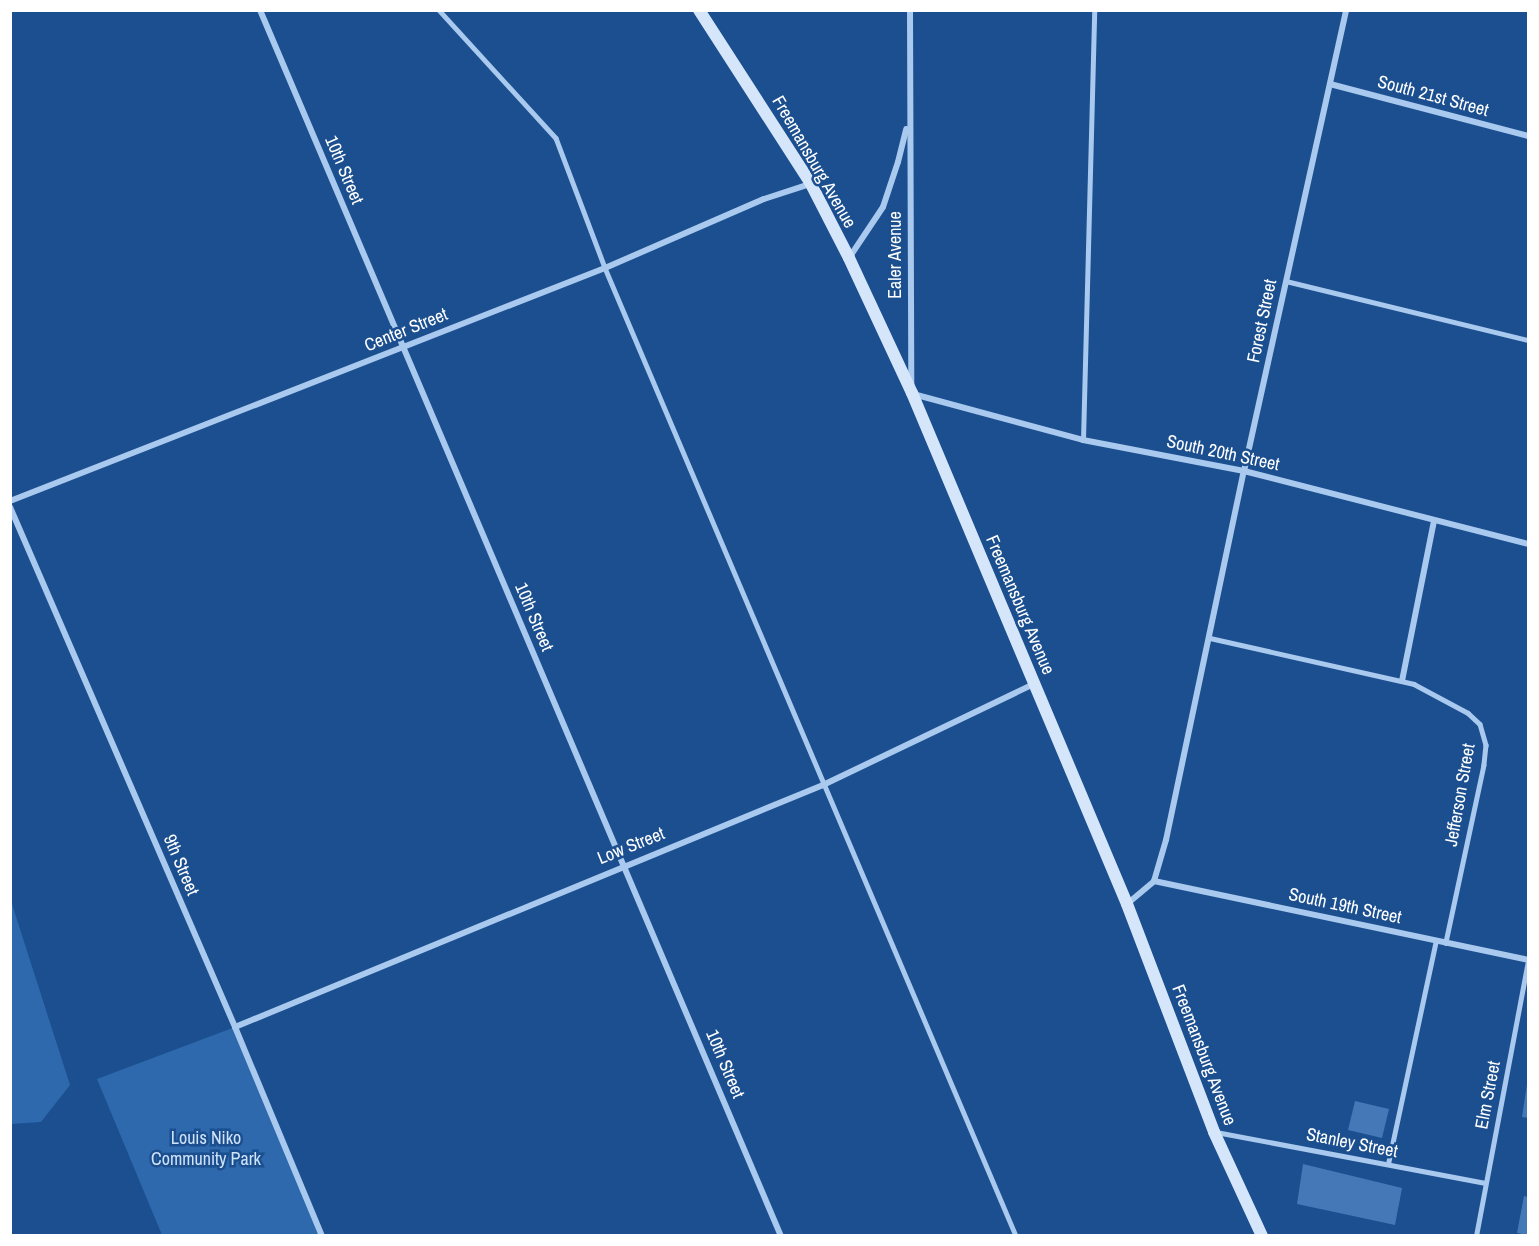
<!DOCTYPE html>
<style>
body{margin:0}
#map{position:relative;width:1539px;height:1246px;overflow:hidden;background:#1b4f8f;font-family:"Archivo Narrow",sans-serif}
div>[style]{position:absolute}
[style*='--x']{left:calc(var(--x)*1px);top:calc(var(--y)*1px);width:calc(var(--w)*1px);rotate:calc(var(--a)*1deg)}
.green>*{inset:0;background:#2e69ad}
.building>*{inset:0;background:#4478b7}
.lane>*{height:4.5px;margin:-2.25px;padding:0 2.25px;transform-origin:2.25px;border-radius:2.25px;background:#a9c9ee}
.street>*{height:6px;margin:-3px;padding:0 3px;transform-origin:3px;border-radius:3px;background:#a9c9ee}
.secondary>*{height:12px;margin:-6px;padding:0 6px;transform-origin:6px;border-radius:6px;background:#d6e6fa}
span{translate:-50% -50%;white-space:nowrap;text-align:center;line-height:1.15;-webkit-text-stroke:5px #1b4f8f;paint-order:stroke}
.street-label{font-size:18px;color:#fff}
.park-label{font-size:18px;color:#cfe3fa}
.frame{position:absolute;inset:0;border:12px solid #fff;pointer-events:none}
</style>
<div id="map">
<div class="green">
<div style="clip-path:polygon(11px 901px,70px 1085px,41px 1122px,11px 1124px)"></div>
<div style="clip-path:polygon(235px 1027px,322px 1235px,162px 1235px,97px 1079px)"></div>
</div>
<div class="building">
<div style="clip-path:polygon(1527px 1084px,1528px 1084px,1528px 1118px,1522px 1117px)"></div>
<div style="clip-path:polygon(1355px 1101px,1389px 1109px,1382px 1138px,1348px 1130px)"></div>
<div style="clip-path:polygon(1303px 1164px,1402px 1188px,1395px 1225px,1297px 1204px)"></div>
<div style="clip-path:polygon(1524px 1196px,1528px 1197px,1528px 1235px,1517px 1233px)"></div>
</div>
<div class="lane">
<div style="--x:439;--y:10;--w:173;--a:47.6"></div>
<div style="--x:556;--y:138;--w:139;--a:69.3"></div>
<div style="--x:605;--y:268;--w:1052;--a:66.99"></div>
<div style="--x:1286;--y:281;--w:249;--a:13.7"></div>
<div style="--x:1083;--y:440;--w:430;--a:-88.5"></div>
<div style="--x:1210;--y:638;--w:209;--a:12.7"></div>
<div style="--x:1414;--y:684;--w:61;--a:28.2"></div>
<div style="--x:1468;--y:713;--w:16;--a:43"></div>
<div style="--x:1480;--y:724;--w:22;--a:74"></div>
<div style="--x:1486;--y:745;--w:20;--a:96"></div>
<div style="--x:1484;--y:765;--w:182;--a:102.1"></div>
<div style="--x:1216;--y:1132;--w:274;--a:10.7"></div>
<div style="--x:1388;--y:1164;--w:228;--a:-77.9"></div>
<div style="--x:1476;--y:1236;--w:281;--a:-79.3"></div>
</div>
<div class="street">
<div style="--x:260;--y:10;--w:1332;--a:66.98"></div>
<div style="--x:910;--y:10;--w:375;--a:89.8"></div>
<div style="--x:1330;--y:84;--w:205;--a:14.7"></div>
<div style="--x:849;--y:258;--w:61;--a:-56.3"></div>
<div style="--x:883;--y:207;--w:47;--a:-71.6"></div>
<div style="--x:898;--y:162;--w:34;--a:-76"></div>
<div style="--x:913;--y:394;--w:176;--a:15.1"></div>
<div style="--x:1083;--y:440;--w:164;--a:10.9"></div>
<div style="--x:1244;--y:471;--w:293;--a:14.4"></div>
<div style="--x:10;--y:501;--w:639;--a:-21.39"></div>
<div style="--x:605;--y:268;--w:173;--a:-23.5"></div>
<div style="--x:764;--y:199;--w:48;--a:-18.1"></div>
<div style="--x:10;--y:507;--w:567;--a:66.6"></div>
<div style="--x:235;--y:1027;--w:226;--a:67.4"></div>
<div style="--x:1402;--y:681;--w:163;--a:-78.7"></div>
<div style="--x:1154;--y:881;--w:382;--a:11.9"></div>
<div style="--x:1127;--y:904;--w:35;--a:-40"></div>
<div style="--x:1154;--y:881;--w:43;--a:-73.7"></div>
<div style="--x:1166;--y:840;--w:377;--a:-78.1"></div>
<div style="--x:1244;--y:471;--w:472;--a:-77.5"></div>
<div style="--x:235;--y:1027;--w:636;--a:-22.37"></div>
<div style="--x:823;--y:785;--w:234;--a:-25.6"></div>
</div>
<div class="secondary">
<div style="--x:699;--y:10;--w:207;--a:57.2"></div>
<div style="--x:811;--y:184;--w:83;--a:62.8"></div>
<div style="--x:849;--y:258;--w:149;--a:65"></div>
<div style="--x:912;--y:393;--w:554;--a:67.18"></div>
<div style="--x:1127;--y:904;--w:244;--a:69.1"></div>
<div style="--x:1214;--y:1132;--w:115;--a:65.2"></div>
</div>
<div class="street-label">
<span style="left:1433px;top:96px;rotate:15deg">South 21st Street</span>
<span style="left:814px;top:162px;rotate:60deg">Freemansburg Avenue</span>
<span style="left:344px;top:170px;rotate:67deg">10th Street</span>
<span style="left:895px;top:255px;rotate:-90deg">Ealer Avenue</span>
<span style="left:1262px;top:321px;rotate:-78deg">Forest Street</span>
<span style="left:406px;top:330px;rotate:-22deg">Center Street</span>
<span style="left:1223px;top:453px;rotate:12deg">South 20th Street</span>
<span style="left:1020px;top:605px;rotate:67deg">Freemansburg Avenue</span>
<span style="left:534px;top:617px;rotate:67deg">10th Street</span>
<span style="left:1460px;top:795px;rotate:-80deg">Jefferson Street</span>
<span style="left:631px;top:846px;rotate:-22deg">Low Street</span>
<span style="left:181px;top:865px;rotate:67deg">9th Street</span>
<span style="left:1345px;top:906px;rotate:12deg">South 19th Street</span>
<span style="left:1204px;top:1055px;rotate:69deg">Freemansburg Avenue</span>
<span style="left:725px;top:1064px;rotate:67deg">10th Street</span>
<span style="left:1488px;top:1095px;rotate:-79deg">Elm Street</span>
<span style="left:1352px;top:1143px;rotate:11deg">Stanley Street</span>
</div>
<div class="park-label">
<span style="left:206px;top:1149px">Louis Niko<br>Community Park</span>
</div>
<div class="frame"></div>
</div>
